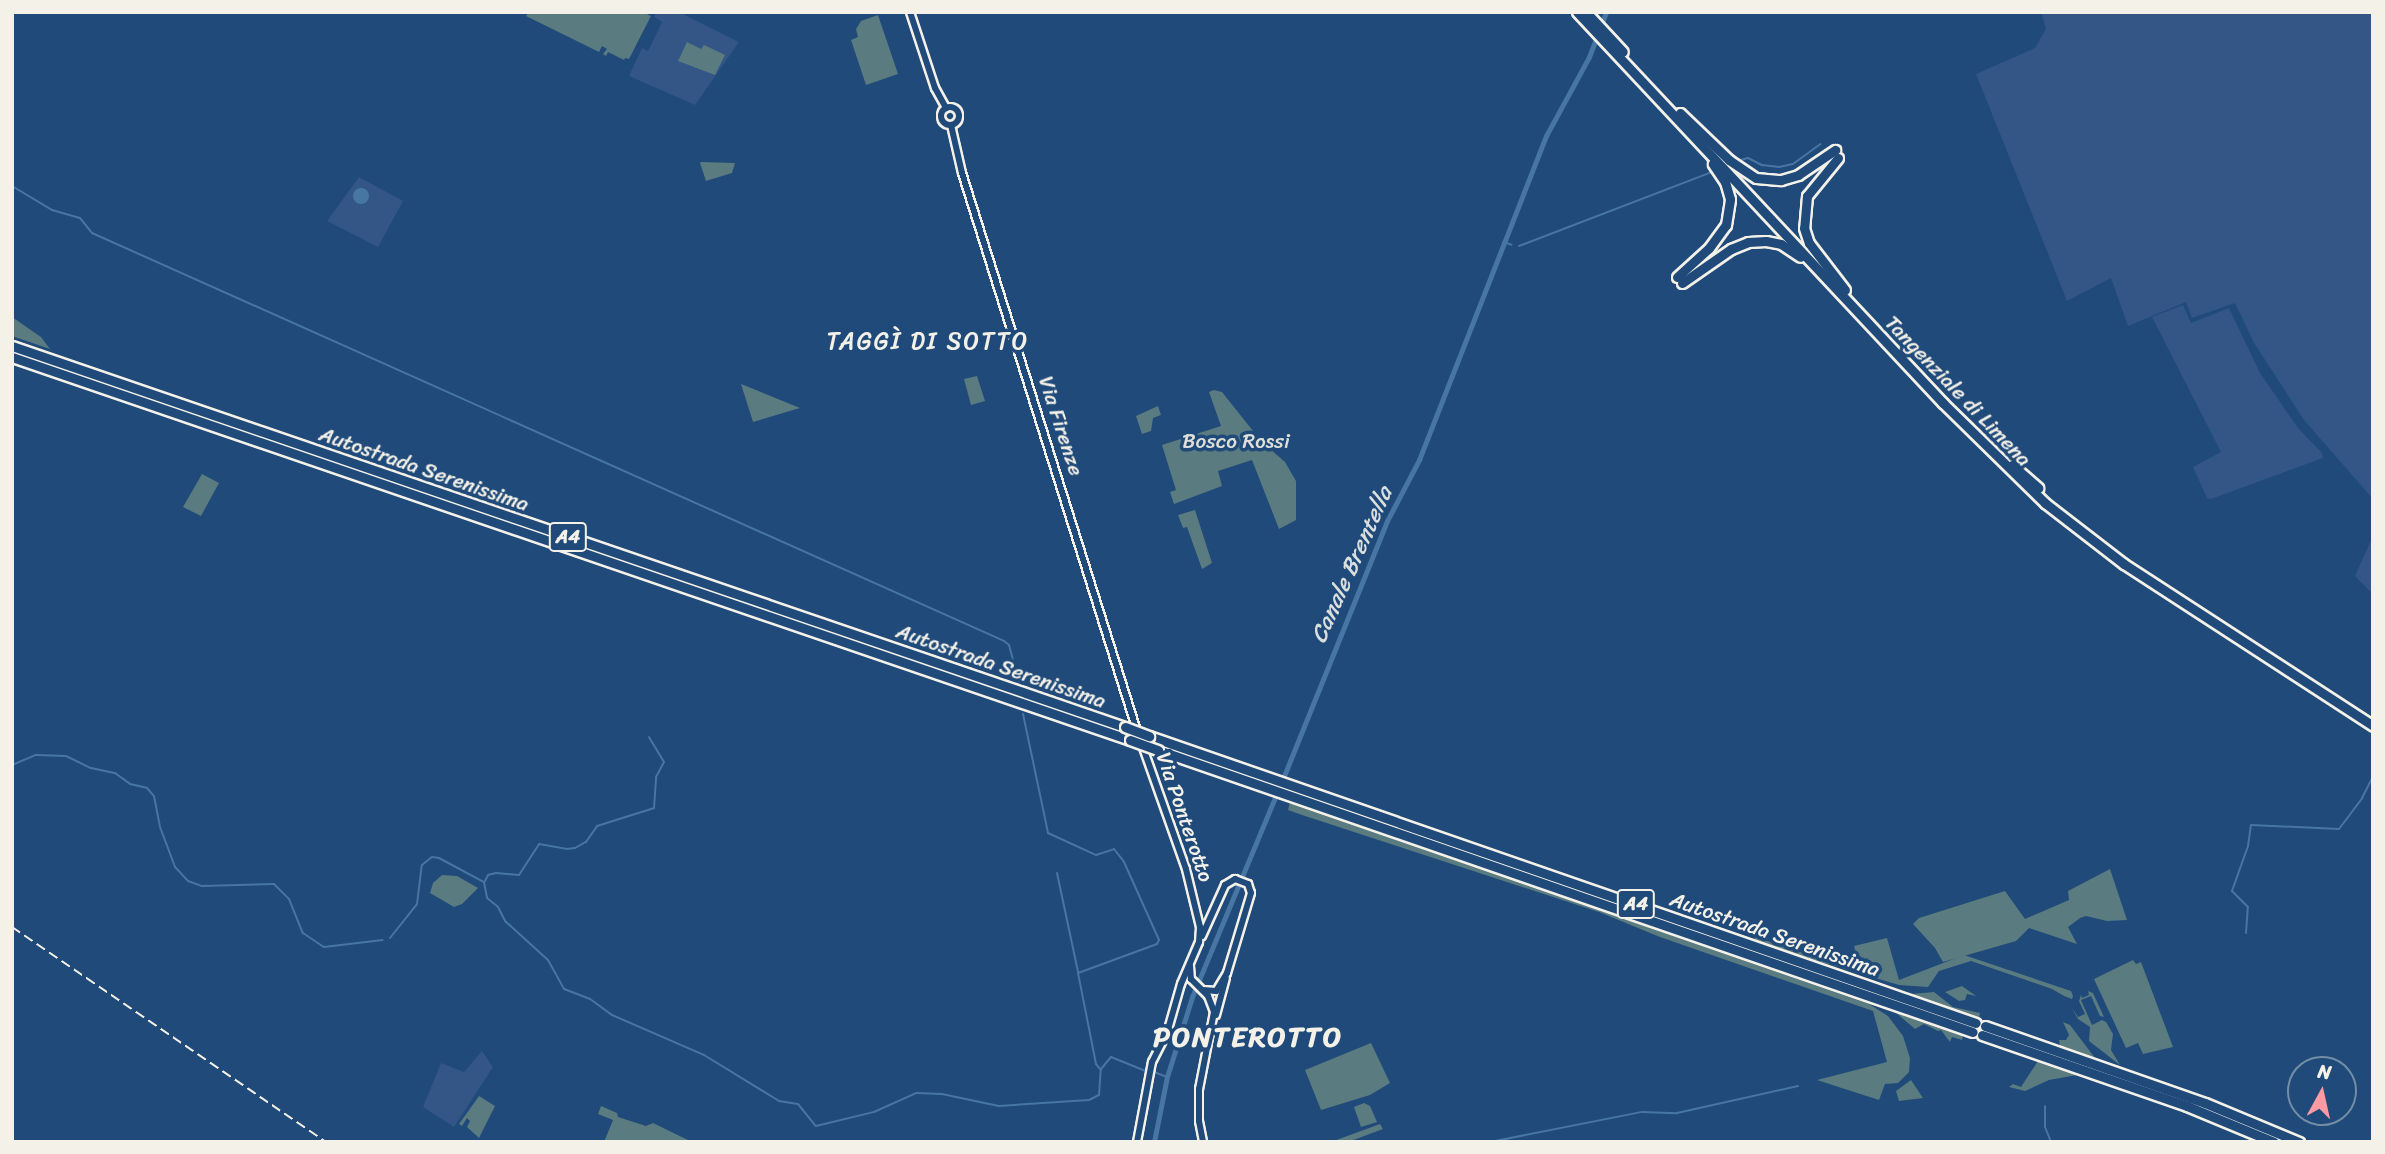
<!DOCTYPE html>
<meta charset="utf-8">
<style>
body{margin:0}
#map{position:relative;width:2385px;height:1154px;overflow:hidden;background:#1f4a7a;font-family:Sriracha,sans-serif}
div>[style]{position:absolute}
[style*='--x']{left:calc(var(--x)*1px);top:calc(var(--y)*1px);width:calc(var(--w)*1px);rotate:calc(var(--a)*1deg)}
.built>*{inset:0;background:#335686}
.green>*{inset:0;background:#5a7b80}
.water>*{inset:0;background:#4776a3}
.round{border-radius:50%}
.stream>*{height:2px;margin:-1px;padding:0 1px;transform-origin:1px;border-radius:1px;background:#4776a3}
.canal>*{height:4.5px;margin:-2.25px;padding:0 2.25px;transform-origin:2.25px;border-radius:2.25px;background:#4776a3}
.roads{filter:drop-shadow(2px 0 #f4f1e8) drop-shadow(-2px 0 #f4f1e8) drop-shadow(0 2px #f4f1e8) drop-shadow(0 -2px #f4f1e8)}
.secondary>*{height:6px;margin:-3px;padding:0 3px;transform-origin:3px;border-radius:3px;background:#1f4a7a}
.secondary>.ring{margin:-3px;padding:0;box-sizing:content-box;background:none;border:6px solid #1f4a7a;border-radius:50%}
.highway>*{height:9px;margin:-4.5px;padding:0 4.5px;transform-origin:4.5px;border-radius:4.5px;background:#1f4a7a}
.rail>*{height:2px;margin-top:-1px;transform-origin:0;background:repeating-linear-gradient(90deg,#f4f1e8 0 10px,transparent 0 15px)}
.bridges{filter:drop-shadow(2px 0 #f4f1e8) drop-shadow(-2px 0 #f4f1e8) drop-shadow(0 2px #f4f1e8) drop-shadow(0 -2px #f4f1e8)}
.highway-bridge>*{height:9px;margin:-4.5px;padding:0 4.5px;transform-origin:4.5px;border-radius:4.5px;background:#1f4a7a}
span{translate:-50% -50%;white-space:nowrap;text-align:center;line-height:1.15;-webkit-text-stroke:7px #1f4a7a;paint-order:stroke}
.shield-label span{padding:2px 5px;background:#1f4a7a;border:2px solid;border-radius:5px;-webkit-text-stroke-width:0}
.shield-label{font-size:19px;color:#f4f1e8;font-weight:700}
.street-label{font-size:21px;color:#f4f1e8}
.park-label{font-size:21px;color:#dddfd8}
.water-label{font-size:23px;color:#dadfde;font-style:italic}
.quarter-label{font-size:24px;color:#f4f1e8;letter-spacing:2px}
.district-label{font-size:28px;color:#f4f1e8;font-weight:700;letter-spacing:2px}
.frame{position:absolute;inset:0;border:14px solid #f4f1e8;pointer-events:none}
.north{position:absolute;left:2287px;top:1056px;width:70px;height:70px;box-sizing:border-box;background:#1f4a7a;border:2px solid #748da6;border-radius:50%;rotate:8deg;font-size:19px;font-weight:700;line-height:28px;text-align:center;color:#f4f1e8}
.north::after{content:'';display:block;margin:auto;width:24px;height:32px;background:#ff9aa2;clip-path:polygon(50% 0,100% 100%,50% 72%,0 100%)}
</style>
<div id="map">
<div class="built">
<div style="clip-path:polygon(657px 12px,679px 12px,739px 42px,695px 105px,629px 76px,642px 48px,648px 51px,662px 22px,654px 17px)"></div>
<div style="clip-path:polygon(2041px 12px,2373px 12px,2373px 499px,2304px 420px,2254px 343px,2235px 303px,2192px 318px,2186px 302px,2128px 326px,2111px 278px,2067px 301px,1976px 74px,2035px 48px,2046px 29px)"></div>
<div style="clip-path:polygon(359px 177px,403px 201px,378px 247px,327px 221px)"></div>
<div style="clip-path:polygon(2183px 305px,2191px 323px,2229px 308px,2260px 373px,2298px 428px,2322px 453px,2323px 458px,2211px 499px,2207px 498px,2193px 467px,2221px 452px,2152px 317px)"></div>
<div style="clip-path:polygon(2373px 536px,2373px 593px,2372px 593px,2355px 576px)"></div>
<div style="clip-path:polygon(482px 1051px,493px 1067px,454px 1127px,423px 1107px,441px 1063px,464px 1072px)"></div>
</div>
<div class="green">
<div style="clip-path:polygon(529px 12px,643px 12px,651px 16px,629px 59px,625px 58px,624px 60px,608px 52px,606px 56px,603px 54px,607px 49px,602px 46px,599px 52px,526px 16px)"></div>
<div style="clip-path:polygon(878px 15px,898px 74px,866px 85px,851px 40px,858px 37px,856px 29px,861px 21px)"></div>
<div style="clip-path:polygon(687px 42px,701px 49px,704px 45px,725px 55px,715px 75px,678px 61px)"></div>
<div style="clip-path:polygon(700px 163px,701px 162px,735px 163px,732px 173px,706px 181px)"></div>
<div style="clip-path:polygon(12px 317px,41px 337px,50px 349px,12px 336px)"></div>
<div style="clip-path:polygon(977px 376px,985px 401px,971px 405px,964px 379px)"></div>
<div style="clip-path:polygon(741px 384px,800px 408px,753px 422px)"></div>
<div style="clip-path:polygon(1214px 390px,1222px 392px,1261px 441px,1285px 462px,1296px 481px,1296px 520px,1279px 529px,1252px 460px,1218px 471px,1222px 486px,1174px 504px,1170px 492px,1176px 490px,1162px 445px,1221px 426px,1209px 392px)"></div>
<div style="clip-path:polygon(1158px 406px,1161px 415px,1153px 418px,1151px 431px,1142px 434px,1136px 416px)"></div>
<div style="clip-path:polygon(202px 474px,219px 483px,201px 516px,183px 507px)"></div>
<div style="clip-path:polygon(1195px 510px,1212px 563px,1202px 569px,1187px 527px,1183px 528px,1178px 515px)"></div>
<div style="clip-path:polygon(1290px 802px,1869px 1004px,1888px 1016px,1903px 1036px,1910px 1058px,1909px 1072px,1898px 1083px,1885px 1084px,1879px 1100px,1817px 1080px,1887px 1062px,1873px 1011px,1660px 937px,1599px 912px,1302px 815px,1288px 810px)"></div>
<div style="clip-path:polygon(2110px 869px,2127px 920px,2107px 921px,2086px 916px,2080px 918px,2068px 927px,2077px 944px,2029px 928px,2016px 941px,1943px 962px,1935px 948px,1913px 924px,1919px 918px,2005px 891px,2025px 919px,2069px 900px,2068px 891px)"></div>
<div style="clip-path:polygon(442px 875px,457px 876px,478px 888px,462px 904px,454px 907px,430px 893px,433px 883px)"></div>
<div style="clip-path:polygon(1755px 937px,1861px 971px,1854px 946px,1887px 938px,1899px 980px,1964px 955px,2071px 991px,2073px 996px,2072px 999px,2064px 996px,2052px 989px,1971px 961px,1939px 971px,1928px 987px,1899px 985px,1791px 953px,1754px 940px)"></div>
<div style="clip-path:polygon(2133px 960px,2136px 964px,2141px 962px,2173px 1047px,2143px 1054px,2138px 1043px,2126px 1048px,2094px 979px)"></div>
<div style="clip-path:polygon(1962px 986px,1976px 996px,1967px 994px,1965px 1000px,1959px 1001px,1945px 992px)"></div>
<div style="clip-path:polygon(2088px 991px,2093px 993px,2104px 1017px,2100px 1016px,2091px 996px,2081px 1000px,2092px 1025px,2102px 1020px,2106px 1022px,2113px 1034px,2111px 1050px,2120px 1065px,2089px 1041px,2090px 1027px,2078px 1019px,2072px 1008px,2078px 1017px,2085px 1014px,2079px 1001px,2081px 995px,2082px 998px,2089px 995px)"></div>
<div style="clip-path:polygon(1934px 992px,1953px 1007px,1980px 1013px,1979px 1018px,1911px 994px)"></div>
<div style="clip-path:polygon(1895px 1012px,1963px 1035px,1962px 1040px,1952px 1037px,1950px 1042px,1941px 1030px,1938px 1031px,1924px 1024px,1915px 1029px)"></div>
<div style="clip-path:polygon(2063px 1022px,2070px 1025px,2095px 1058px,2060px 1046px,2059px 1040px,2066px 1040px,2069px 1035px)"></div>
<div style="clip-path:polygon(1371px 1043px,1390px 1083px,1370px 1095px,1321px 1110px,1305px 1070px)"></div>
<div style="clip-path:polygon(2038px 1061px,2076px 1074px,2077px 1075px,2049px 1080px,2025px 1091px,2009px 1087px,2013px 1084px,2021px 1087px)"></div>
<div style="clip-path:polygon(1911px 1080px,1923px 1098px,1899px 1101px,1896px 1091px)"></div>
<div style="clip-path:polygon(479px 1096px,495px 1106px,479px 1138px,467px 1127px,470px 1121px,467px 1118px,462px 1126px,459px 1124px)"></div>
<div style="clip-path:polygon(1364px 1103px,1370px 1106px,1377px 1122px,1361px 1127px,1354px 1107px)"></div>
<div style="clip-path:polygon(601px 1106px,617px 1113px,618px 1117px,646px 1126px,653px 1123px,690px 1141px,604px 1142px,613px 1120px,598px 1114px)"></div>
<div style="clip-path:polygon(1380px 1124px,1383px 1129px,1348px 1142px,1331px 1142px)"></div>
</div>
<div class="water">
<div class="round" style="left:353px;top:188px;width:16px;height:16px"></div>
</div>
<div class="stream">
<div style="--x:1741;--y:160;--w:7;--a:-16"></div>
<div style="--x:1748;--y:158;--w:16;--a:27"></div>
<div style="--x:1762;--y:165;--w:17;--a:7"></div>
<div style="--x:1779;--y:167;--w:14;--a:-12"></div>
<div style="--x:1793;--y:164;--w:34;--a:-36"></div>
<div style="--x:12;--y:186;--w:47;--a:31"></div>
<div style="--x:52;--y:210;--w:29;--a:16"></div>
<div style="--x:80;--y:218;--w:19;--a:51"></div>
<div style="--x:92;--y:233;--w:999;--a:24.1"></div>
<div style="--x:1004;--y:641;--w:6;--a:39"></div>
<div style="--x:1009;--y:645;--w:38;--a:75"></div>
<div style="--x:1503;--y:242;--w:9;--a:18"></div>
<div style="--x:1519;--y:246;--w:207;--a:-21"></div>
<div style="--x:1023;--y:714;--w:122;--a:78.1"></div>
<div style="--x:1048;--y:833;--w:53;--a:24.6"></div>
<div style="--x:1096;--y:855;--w:19;--a:-18"></div>
<div style="--x:1114;--y:849;--w:16;--a:52"></div>
<div style="--x:1124;--y:862;--w:85;--a:65.8"></div>
<div style="--x:1159;--y:940;--w:4;--a:117"></div>
<div style="--x:1157;--y:944;--w:84;--a:159.8"></div>
<div style="--x:1078;--y:973;--w:93;--a:78.8"></div>
<div style="--x:1096;--y:1064;--w:6;--a:51"></div>
<div style="--x:12;--y:765;--w:26;--a:-23"></div>
<div style="--x:36;--y:755;--w:30;--a:2"></div>
<div style="--x:66;--y:756;--w:28;--a:26"></div>
<div style="--x:91;--y:768;--w:25;--a:12"></div>
<div style="--x:115;--y:773;--w:19;--a:36"></div>
<div style="--x:130;--y:784;--w:17;--a:13"></div>
<div style="--x:147;--y:788;--w:11;--a:49"></div>
<div style="--x:154;--y:796;--w:32;--a:79"></div>
<div style="--x:160;--y:827;--w:43;--a:69.4"></div>
<div style="--x:175;--y:867;--w:19;--a:47"></div>
<div style="--x:188;--y:881;--w:15;--a:20"></div>
<div style="--x:202;--y:886;--w:72;--a:-1.6"></div>
<div style="--x:274;--y:884;--w:21;--a:45"></div>
<div style="--x:289;--y:899;--w:37;--a:68"></div>
<div style="--x:303;--y:933;--w:25;--a:34"></div>
<div style="--x:324;--y:947;--w:59;--a:-6.8"></div>
<div style="--x:1057;--y:873;--w:101;--a:78"></div>
<div style="--x:485;--y:881;--w:7;--a:-63"></div>
<div style="--x:488;--y:875;--w:8;--a:-14"></div>
<div style="--x:496;--y:873;--w:23;--a:5"></div>
<div style="--x:519;--y:875;--w:37;--a:-57"></div>
<div style="--x:539;--y:844;--w:28;--a:10"></div>
<div style="--x:567;--y:849;--w:8;--a:-7"></div>
<div style="--x:575;--y:848;--w:13;--a:-29"></div>
<div style="--x:586;--y:842;--w:19;--a:-55"></div>
<div style="--x:597;--y:826;--w:60;--a:-17.5"></div>
<div style="--x:654;--y:808;--w:31;--a:-86"></div>
<div style="--x:656;--y:777;--w:17;--a:-62"></div>
<div style="--x:664;--y:762;--w:29;--a:-121"></div>
<div style="--x:2246;--y:933;--w:26;--a:-86"></div>
<div style="--x:2248;--y:907;--w:23;--a:-135"></div>
<div style="--x:2232;--y:891;--w:48;--a:-70.4"></div>
<div style="--x:2248;--y:846;--w:21;--a:-82"></div>
<div style="--x:2251;--y:825;--w:88;--a:2.6"></div>
<div style="--x:2339;--y:829;--w:39;--a:-53"></div>
<div style="--x:2362;--y:798;--w:25;--a:-63"></div>
<div style="--x:390;--y:938;--w:43;--a:-51.5"></div>
<div style="--x:417;--y:904;--w:39;--a:-83"></div>
<div style="--x:422;--y:865;--w:13;--a:-39"></div>
<div style="--x:432;--y:857;--w:7;--a:8"></div>
<div style="--x:439;--y:858;--w:51;--a:28.1"></div>
<div style="--x:484;--y:882;--w:16;--a:79"></div>
<div style="--x:487;--y:898;--w:14;--a:39"></div>
<div style="--x:498;--y:907;--w:16;--a:63"></div>
<div style="--x:505;--y:921;--w:58;--a:42.2"></div>
<div style="--x:548;--y:960;--w:33;--a:61"></div>
<div style="--x:564;--y:989;--w:28;--a:21"></div>
<div style="--x:590;--y:999;--w:27;--a:36"></div>
<div style="--x:612;--y:1015;--w:100;--a:23.5"></div>
<div style="--x:704;--y:1055;--w:88;--a:31.5"></div>
<div style="--x:779;--y:1101;--w:19;--a:9"></div>
<div style="--x:798;--y:1104;--w:28;--a:51"></div>
<div style="--x:816;--y:1126;--w:60;--a:-13.6"></div>
<div style="--x:874;--y:1112;--w:46;--a:-24.3"></div>
<div style="--x:916;--y:1093;--w:26;--a:2"></div>
<div style="--x:942;--y:1094;--w:58;--a:11.9"></div>
<div style="--x:999;--y:1106;--w:90;--a:-3.8"></div>
<div style="--x:1089;--y:1100;--w:11;--a:-27"></div>
<div style="--x:1099;--y:1095;--w:26;--a:-86"></div>
<div style="--x:1101;--y:1069;--w:16;--a:-50"></div>
<div style="--x:1111;--y:1057;--w:40;--a:22"></div>
<div style="--x:1154;--y:1072;--w:14;--a:21"></div>
<div style="--x:2045;--y:1106;--w:21;--a:90"></div>
<div style="--x:2045;--y:1127;--w:16;--a:68"></div>
<div style="--x:1490;--y:1142;--w:155;--a:-11.2"></div>
<div style="--x:1642;--y:1112;--w:35;--a:2"></div>
<div style="--x:1677;--y:1113;--w:124;--a:-12.6"></div>
</div>
<div class="canal">
<div style="--x:1600;--y:28;--w:17;--a:-69"></div>
<div style="--x:1282;--y:781;--w:280;--a:-68"></div>
<div style="--x:1387;--y:521;--w:69;--a:-62.3"></div>
<div style="--x:1419;--y:460;--w:348;--a:-68.6"></div>
<div style="--x:1546;--y:136;--w:90;--a:-61.4"></div>
<div style="--x:1589;--y:57;--w:22;--a:-69"></div>
<div style="--x:1154;--y:1142;--w:66;--a:-78.7"></div>
<div style="--x:1167;--y:1077;--w:84;--a:-72.6"></div>
<div style="--x:1192;--y:997;--w:221;--a:-67.4"></div>
</div>
<div class="roads">
<div class="secondary">
<div style="--x:910;--y:12;--w:80;--a:71.8"></div>
<div style="--x:935;--y:88;--w:23;--a:61"></div>
<div class="ring" style="left:941px;top:107px;width:12px;height:12px"></div>
<div style="--x:951;--y:125;--w:49;--a:77.1"></div>
<div style="--x:962;--y:173;--w:585;--a:72.59"></div>
<div style="--x:1202;--y:936;--w:56;--a:-65.7"></div>
<div style="--x:1225;--y:885;--w:12;--a:-31"></div>
<div style="--x:1235;--y:879;--w:14;--a:21"></div>
<div style="--x:1248;--y:884;--w:9;--a:72"></div>
<div style="--x:1251;--y:893;--w:84;--a:106.7"></div>
<div style="--x:1227;--y:973;--w:21;--a:121"></div>
<div style="--x:1216;--y:991;--w:13;--a:-176"></div>
<div style="--x:1190;--y:966;--w:13;--a:86"></div>
<div style="--x:1191;--y:979;--w:24;--a:45"></div>
<div style="--x:1208;--y:996;--w:17;--a:69"></div>
<div style="--x:1214;--y:1012;--w:78;--a:101"></div>
<div style="--x:1199;--y:1089;--w:32;--a:90"></div>
<div style="--x:1199;--y:1121;--w:21;--a:79"></div>
<div style="--x:1216;--y:1015;--w:38;--a:-75"></div>
<div style="--x:1137;--y:1142;--w:81;--a:-79.4"></div>
<div style="--x:1152;--y:1062;--w:33;--a:-63"></div>
<div style="--x:1167;--y:1033;--w:51;--a:-74.1"></div>
<div style="--x:1181;--y:984;--w:46;--a:-66.8"></div>
<div style="--x:1199;--y:942;--w:15;--a:-86"></div>
<div style="--x:1200;--y:927;--w:60;--a:-103.6"></div>
<div style="--x:1186;--y:869;--w:132;--a:-109.5"></div>
</div>
<div class="highway">
<div style="--x:1577;--y:12;--w:536;--a:46.89"></div>
<div style="--x:1943;--y:403;--w:143;--a:44.4"></div>
<div style="--x:2045;--y:503;--w:100;--a:37.7"></div>
<div style="--x:2124;--y:564;--w:297;--a:33"></div>
<div style="--x:1586;--y:12;--w:54;--a:47.2"></div>
<div style="--x:1680;--y:113;--w:68;--a:43.8"></div>
<div style="--x:1729;--y:160;--w:32;--a:34"></div>
<div style="--x:1756;--y:178;--w:25;--a:5"></div>
<div style="--x:1781;--y:180;--w:18;--a:-16"></div>
<div style="--x:1798;--y:175;--w:45;--a:-34"></div>
<div style="--x:1838;--y:158;--w:49;--a:129.2"></div>
<div style="--x:1807;--y:196;--w:32;--a:95"></div>
<div style="--x:1804;--y:228;--w:16;--a:72"></div>
<div style="--x:1809;--y:243;--w:59;--a:52.5"></div>
<div style="--x:1677;--y:277;--w:43;--a:-42.2"></div>
<div style="--x:1709;--y:248;--w:29;--a:-54"></div>
<div style="--x:1726;--y:225;--w:26;--a:-81"></div>
<div style="--x:1730;--y:199;--w:18;--a:-106"></div>
<div style="--x:1725;--y:182;--w:22;--a:-124"></div>
<div style="--x:1682;--y:283;--w:60;--a:-34.8"></div>
<div style="--x:1731;--y:249;--w:18;--a:-22"></div>
<div style="--x:1748;--y:242;--w:18;--a:-3"></div>
<div style="--x:1766;--y:241;--w:15;--a:11"></div>
<div style="--x:1781;--y:244;--w:23;--a:34"></div>
<div style="--x:12;--y:346;--w:1176;--a:18.9"></div>
<div style="--x:12;--y:357;--w:1182;--a:18.91"></div>
<div style="--x:2012;--y:465;--w:35;--a:41"></div>
<div style="--x:1149;--y:736;--w:875;--a:19.14"></div>
<div style="--x:1158;--y:750;--w:862;--a:19.09"></div>
<div style="--x:1985;--y:1026;--w:233;--a:19.3"></div>
<div style="--x:2205;--y:1103;--w:102;--a:22.5"></div>
<div style="--x:1982;--y:1035;--w:217;--a:19.1"></div>
<div style="--x:2187;--y:1106;--w:94;--a:22.5"></div>
</div>
</div>
<div class="rail">
<div style="--x:12;--y:927;--w:381;--a:34.4"></div>
</div>
<div class="bridges">
<div class="highway-bridge">
<div style="--x:1125;--y:727;--w:26;--a:21"></div>
<div style="--x:1130;--y:740;--w:30;--a:20"></div>
</div>
</div>
<div class="shield-label">
<span style="left:568px;top:537px">A4</span>
<span style="left:1636px;top:904px">A4</span>
</div>
<div class="street-label">
<span style="left:1958px;top:391px;rotate:46deg">Tangenziale di Limena</span>
<span style="left:1061px;top:426px;rotate:72deg">Via Firenze</span>
<span style="left:424px;top:469px;rotate:19deg">Autostrada Serenissima</span>
<span style="left:1001px;top:666px;rotate:19deg">Autostrada Serenissima</span>
<span style="left:1185px;top:817px;rotate:71deg">Via Ponterotto</span>
<span style="left:1775px;top:934px;rotate:19deg">Autostrada Serenissima</span>
</div>
<div class="park-label">
<span style="left:1236px;top:441px">Bosco Rossi</span>
</div>
<div class="water-label">
<span style="left:1352px;top:565px;rotate:-66deg">Canale Brentella</span>
</div>
<div class="quarter-label">
<span style="left:928px;top:342px">TAGGÌ DI SOTTO</span>
</div>
<div class="district-label">
<span style="left:1248px;top:1037px">PONTEROTTO</span>
</div>
<div class="frame"></div>
<div class="north">N</div>
</div>
